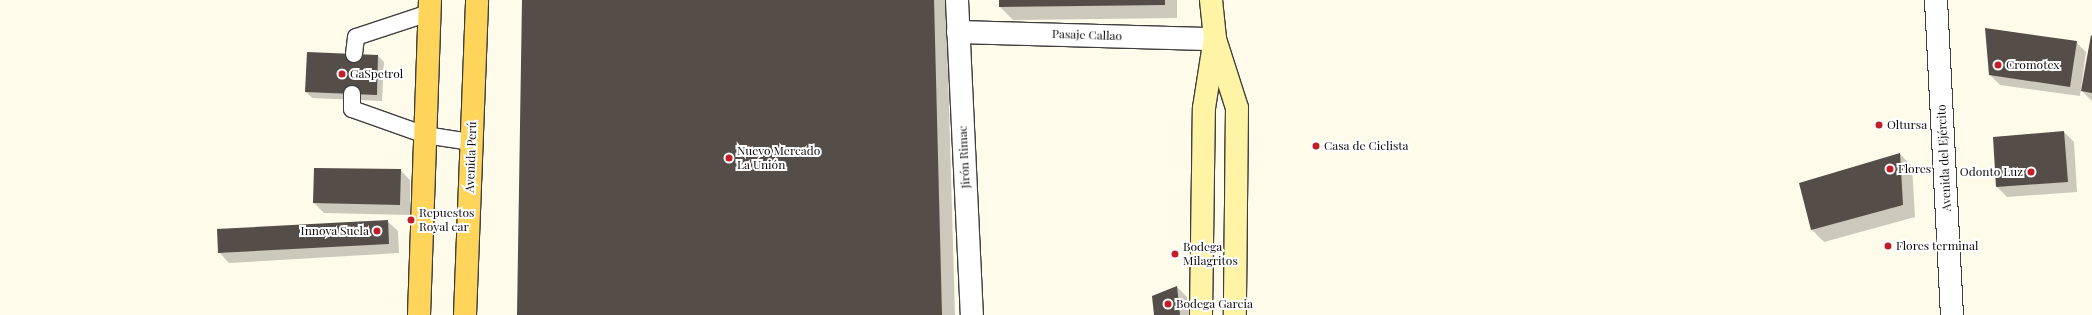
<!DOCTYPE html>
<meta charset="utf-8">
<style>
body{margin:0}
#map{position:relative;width:2092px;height:315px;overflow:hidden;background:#fffbeb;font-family:"Playfair Display",serif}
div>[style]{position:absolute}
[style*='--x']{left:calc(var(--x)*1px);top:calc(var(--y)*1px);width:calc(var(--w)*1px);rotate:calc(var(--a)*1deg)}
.shadow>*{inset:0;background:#0003}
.building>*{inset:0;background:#554d48}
.roads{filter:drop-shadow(1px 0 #3f3f3f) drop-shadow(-1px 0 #3f3f3f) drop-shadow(0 1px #3f3f3f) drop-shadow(0 -1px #3f3f3f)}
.lane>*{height:16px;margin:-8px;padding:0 8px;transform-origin:8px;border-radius:8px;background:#fff}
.street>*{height:22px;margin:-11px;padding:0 11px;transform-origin:11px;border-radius:11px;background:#fff}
.secondary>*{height:22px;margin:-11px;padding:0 11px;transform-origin:11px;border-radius:11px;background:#fff3a6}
.primary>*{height:22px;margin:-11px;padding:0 11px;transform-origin:11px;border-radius:11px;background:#ffd45b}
.dots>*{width:11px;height:11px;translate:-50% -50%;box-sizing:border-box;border:2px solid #fff;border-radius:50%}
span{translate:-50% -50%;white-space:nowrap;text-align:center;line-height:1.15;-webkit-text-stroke:4px #fff;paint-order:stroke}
.street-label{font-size:12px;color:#0c0c0c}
.poi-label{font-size:12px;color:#0c0c0c}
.left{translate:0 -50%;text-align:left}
.right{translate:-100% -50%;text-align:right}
</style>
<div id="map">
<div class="shadow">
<div style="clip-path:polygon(523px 0,946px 0,955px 315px,518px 315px)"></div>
<div style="clip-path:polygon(1000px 0,1177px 0,1177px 18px,1013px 20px,1000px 7px)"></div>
<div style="clip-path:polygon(2092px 37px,2092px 101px,2081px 90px,2083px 90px)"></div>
<div style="clip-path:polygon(2076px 42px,2086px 52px,2080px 96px,2000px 85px,1990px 75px)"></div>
<div style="clip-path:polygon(378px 56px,384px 62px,382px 101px,312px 98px,306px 92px)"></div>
<div style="clip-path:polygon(2064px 132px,2074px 142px,2077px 192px,2007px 197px,1997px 187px,1994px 138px)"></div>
<div style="clip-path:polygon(1900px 154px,1912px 166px,1915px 217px,1824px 242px,1812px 230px)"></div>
<div style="clip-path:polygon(400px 170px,410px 180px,410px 215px,324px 213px,314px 203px)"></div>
<div style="clip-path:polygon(387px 221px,398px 231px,399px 253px,229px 263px,219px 252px)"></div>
<div style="clip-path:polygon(1177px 287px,1187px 297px,1189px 315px,1155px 315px)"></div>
</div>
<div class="building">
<div style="clip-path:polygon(522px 0,934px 0,942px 315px,517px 315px)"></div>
<div style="clip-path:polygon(999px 0,1165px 0,1165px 5px,999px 7px)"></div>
<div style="clip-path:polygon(1985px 28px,2077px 41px,2070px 87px,1989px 75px)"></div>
<div style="clip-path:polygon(2091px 35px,2092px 36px,2092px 93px,2081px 91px)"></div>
<div style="clip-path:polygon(307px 52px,378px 55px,377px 95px,305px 92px)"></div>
<div style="clip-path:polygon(2064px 131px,2068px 182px,1996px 187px,1993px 137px)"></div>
<div style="clip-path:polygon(1900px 153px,1903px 205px,1811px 230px,1799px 183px)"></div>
<div style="clip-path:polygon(314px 168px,401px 169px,400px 205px,313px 203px)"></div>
<div style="clip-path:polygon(388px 220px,389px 244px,218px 253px,217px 229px)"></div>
<div style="clip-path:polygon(1177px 286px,1180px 315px,1154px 315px,1152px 296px)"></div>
</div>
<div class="roads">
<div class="lane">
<div style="--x:354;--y:54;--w:17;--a:-83"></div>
<div style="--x:356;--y:37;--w:77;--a:-18.2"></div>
<div style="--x:352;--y:94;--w:15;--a:90"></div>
<div style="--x:352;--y:109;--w:77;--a:19.6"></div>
<div style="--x:425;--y:135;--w:47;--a:8.7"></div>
</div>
<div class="street">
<div style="--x:957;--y:0;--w:315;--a:87.3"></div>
<div style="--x:1936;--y:0;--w:315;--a:87.1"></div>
<div style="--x:958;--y:32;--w:257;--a:1.6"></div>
</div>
<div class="secondary">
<div style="--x:1211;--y:0;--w:39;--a:84"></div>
<div style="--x:1215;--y:39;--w:72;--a:72.3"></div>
<div style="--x:1237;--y:108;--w:207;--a:90.6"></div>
<div style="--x:1201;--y:315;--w:207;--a:-89.2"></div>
<div style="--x:1204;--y:108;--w:65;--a:-81.1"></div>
</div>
<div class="primary">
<div style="--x:419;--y:315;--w:315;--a:-88"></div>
<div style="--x:465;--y:315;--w:315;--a:-87.8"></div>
</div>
</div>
<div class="dots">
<div style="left:1998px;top:65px;background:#c21e29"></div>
<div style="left:342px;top:74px;background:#c21e29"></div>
<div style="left:1879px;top:125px;background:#c21e29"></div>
<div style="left:1316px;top:146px;background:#c21e29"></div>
<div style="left:729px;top:158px;background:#c21e29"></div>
<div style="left:1890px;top:169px;background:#c21e29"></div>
<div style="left:2031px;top:172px;background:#c21e29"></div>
<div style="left:411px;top:220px;background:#c21e29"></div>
<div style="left:377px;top:231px;background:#c21e29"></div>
<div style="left:1888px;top:246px;background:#c21e29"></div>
<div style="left:1175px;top:254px;background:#c21e29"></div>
<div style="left:1168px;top:304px;background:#c21e29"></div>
</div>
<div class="street-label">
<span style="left:1087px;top:35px;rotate:2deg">Pasaje Callao</span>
<span style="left:471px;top:157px;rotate:-88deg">Avenida Perú</span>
<span style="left:964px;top:157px;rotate:-93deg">Jirón Rimac</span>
<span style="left:1944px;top:158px;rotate:-93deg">Avenida del Ejército</span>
</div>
<div class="poi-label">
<span class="left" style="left:2006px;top:65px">Cromotex</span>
<span class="left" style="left:350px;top:74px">GaSpetrol</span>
<span class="left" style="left:1887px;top:125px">Oltursa</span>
<span class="left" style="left:1324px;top:146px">Casa de Ciclista</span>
<span class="left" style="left:737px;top:158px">Nuevo Mercado<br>La Unión</span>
<span class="left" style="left:1898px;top:169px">Flores</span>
<span class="right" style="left:2023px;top:172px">Odonto Luz</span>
<span class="left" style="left:419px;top:220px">Repuestos<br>Royal car</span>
<span class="right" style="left:369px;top:231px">Innova Suela</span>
<span class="left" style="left:1896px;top:246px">Flores terminal</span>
<span class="left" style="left:1183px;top:254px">Bodega<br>Milagritos</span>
<span class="left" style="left:1176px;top:304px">Bodega Garcia</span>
</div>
</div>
